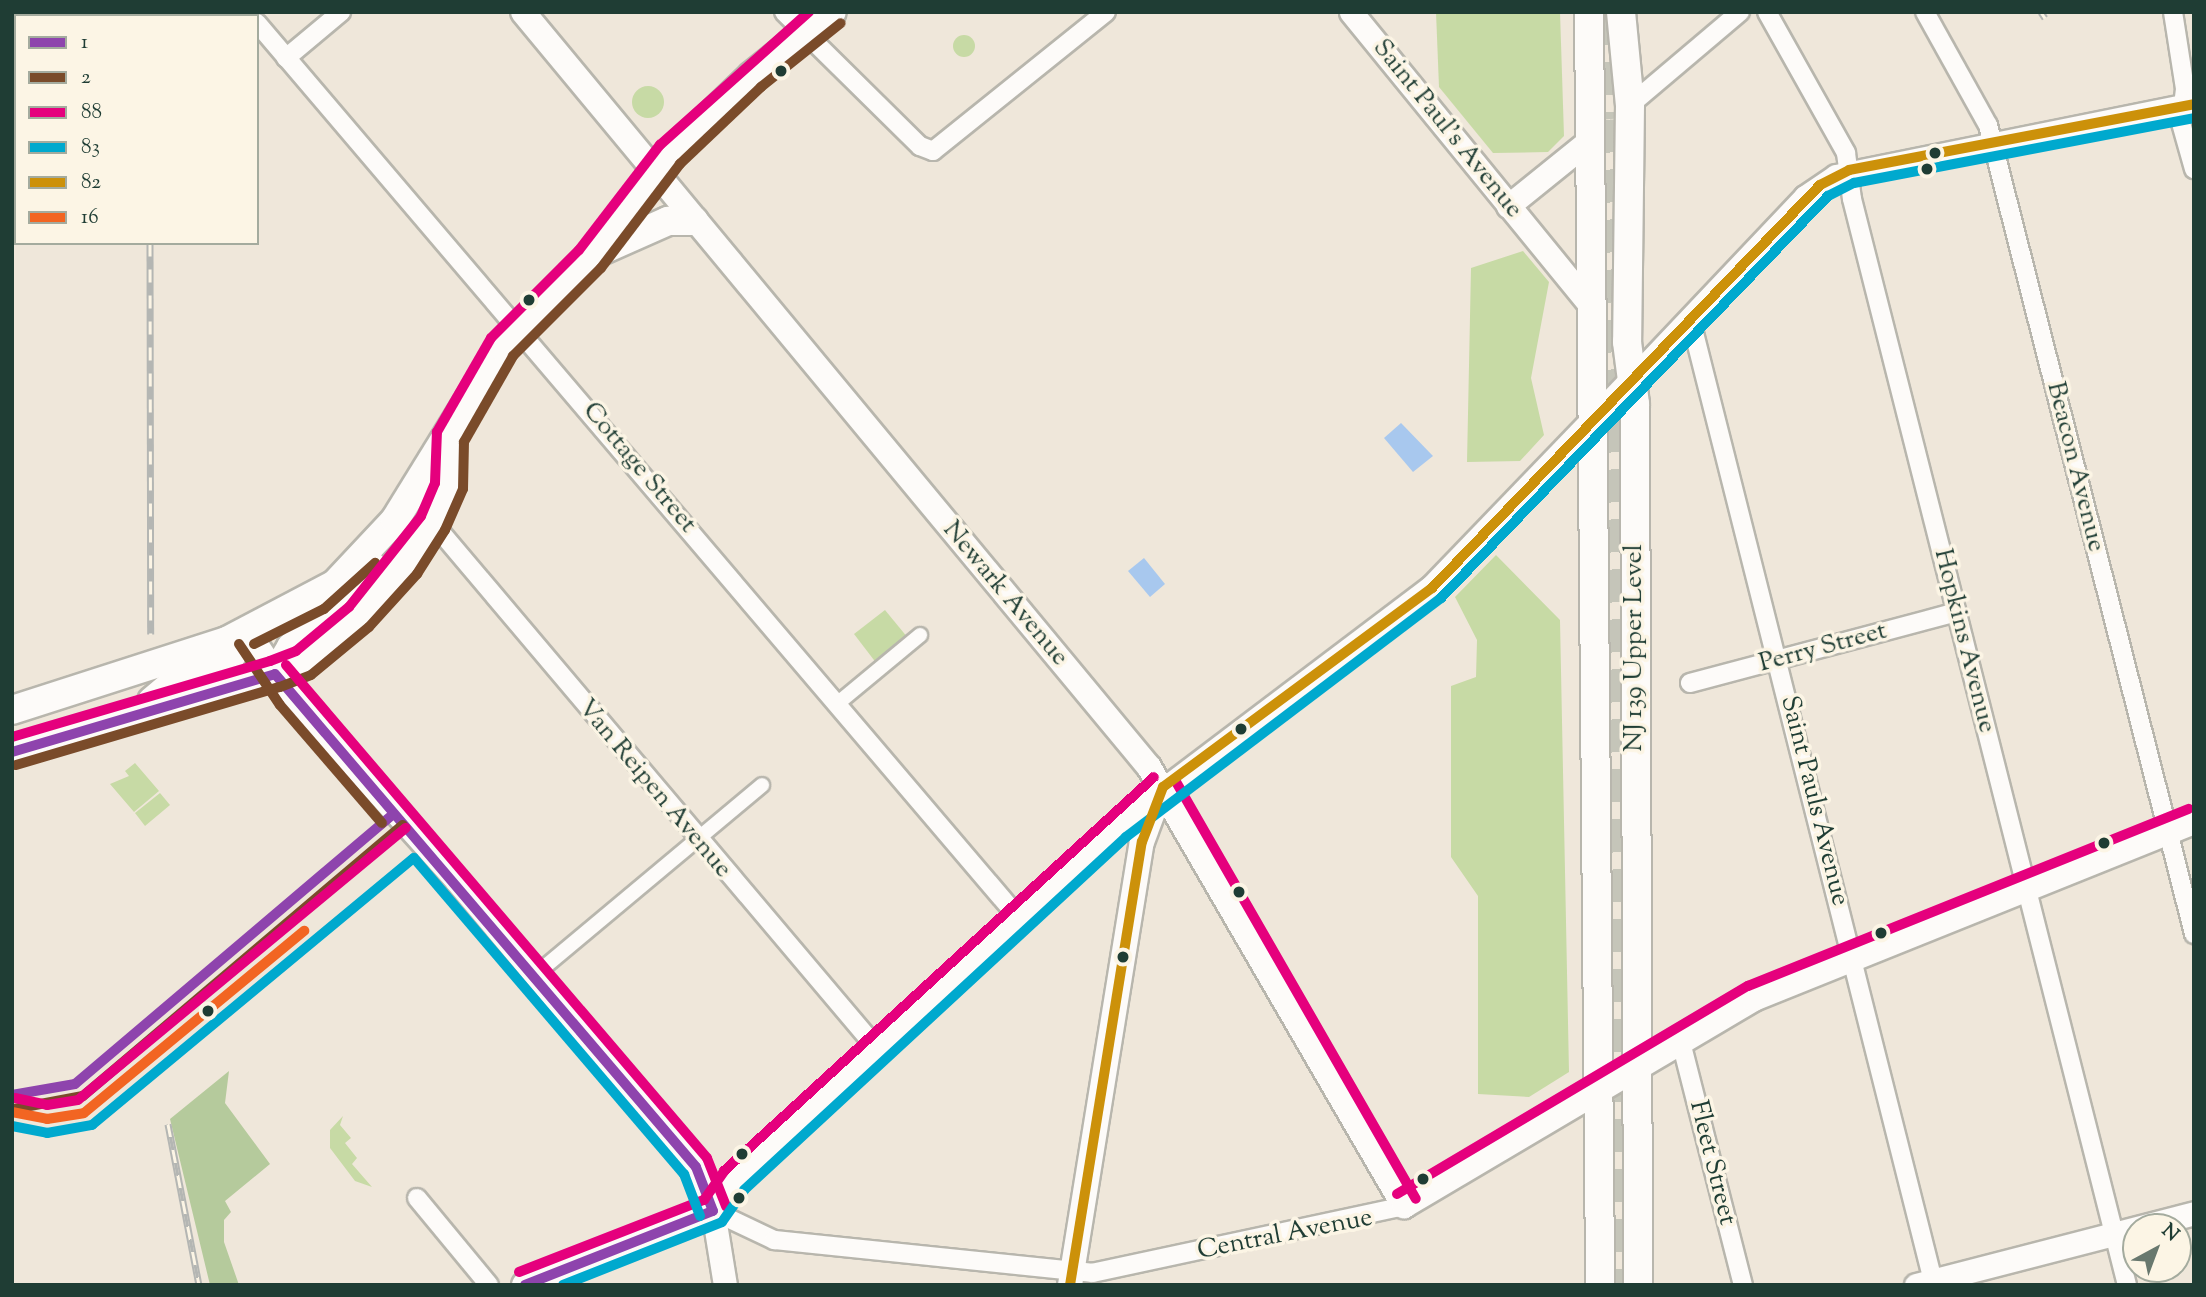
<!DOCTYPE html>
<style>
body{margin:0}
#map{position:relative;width:2206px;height:1297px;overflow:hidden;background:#efe7da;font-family:"Sorts Mill Goudy",serif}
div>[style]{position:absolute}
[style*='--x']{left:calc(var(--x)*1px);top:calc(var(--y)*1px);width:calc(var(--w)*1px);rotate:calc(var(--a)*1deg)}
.green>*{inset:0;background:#c7daa5}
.round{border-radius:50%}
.forest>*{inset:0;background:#b5ca9c}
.water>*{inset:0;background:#a8c8ee}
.motorway-tunnel>*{height:33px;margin-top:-16.5px;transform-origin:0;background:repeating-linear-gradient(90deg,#c5c5b9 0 33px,transparent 0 50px)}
.roads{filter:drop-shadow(2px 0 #b8b6ad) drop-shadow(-2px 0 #b8b6ad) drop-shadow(0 2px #b8b6ad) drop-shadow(0 -2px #b8b6ad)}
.pedestrian>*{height:14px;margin:-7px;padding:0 7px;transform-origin:7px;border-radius:7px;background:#fdfbf9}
.minor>*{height:18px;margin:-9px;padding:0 9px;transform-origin:9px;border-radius:9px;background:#fdfbf9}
.tertiary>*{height:23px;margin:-11.5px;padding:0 11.5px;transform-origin:11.5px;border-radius:11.5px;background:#fdfbf9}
.secondary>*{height:24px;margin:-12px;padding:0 12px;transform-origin:12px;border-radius:12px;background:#fdfbf9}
.primary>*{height:28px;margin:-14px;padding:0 14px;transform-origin:14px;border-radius:14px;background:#fdfbf9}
.rail>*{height:7px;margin-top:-3.5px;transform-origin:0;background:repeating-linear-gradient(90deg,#fcf5e5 0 13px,#b4b6b3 0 26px);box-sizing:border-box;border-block:2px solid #b4b6b3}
.bus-1>*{height:10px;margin:-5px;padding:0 5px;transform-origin:5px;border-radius:5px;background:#8e44ad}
.bus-2>*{height:10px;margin:-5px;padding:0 5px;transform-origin:5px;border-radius:5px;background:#7a4b2a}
.bus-3>*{height:10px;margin:-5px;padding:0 5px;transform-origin:5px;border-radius:5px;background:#e5007d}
.bus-4>*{height:10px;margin:-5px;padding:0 5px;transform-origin:5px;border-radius:5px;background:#00a9ce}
.bus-5>*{height:10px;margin:-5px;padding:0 5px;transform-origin:5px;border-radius:5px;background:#cc910a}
.bus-6>*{height:10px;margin:-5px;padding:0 5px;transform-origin:5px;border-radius:5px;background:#f26522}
.dots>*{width:19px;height:19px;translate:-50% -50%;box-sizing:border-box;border:4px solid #fcf5e5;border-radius:50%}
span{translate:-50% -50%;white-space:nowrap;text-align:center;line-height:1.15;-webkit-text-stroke:7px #fcf5e5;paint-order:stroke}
.street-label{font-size:26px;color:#1f3d34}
.frame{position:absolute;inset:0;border:14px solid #1f3d34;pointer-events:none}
.legend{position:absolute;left:14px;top:14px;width:245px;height:231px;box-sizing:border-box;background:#fcf5e5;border:2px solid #a4ab9e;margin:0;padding:9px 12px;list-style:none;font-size:21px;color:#1f3d34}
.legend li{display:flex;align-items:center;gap:14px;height:35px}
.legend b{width:35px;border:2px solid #a4ab9e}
.north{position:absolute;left:2122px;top:1213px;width:70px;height:70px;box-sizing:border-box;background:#fcf5e5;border:2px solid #a4ab9e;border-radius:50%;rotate:41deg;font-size:19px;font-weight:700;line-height:28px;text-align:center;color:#1f3d34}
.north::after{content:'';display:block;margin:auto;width:24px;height:32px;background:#68786e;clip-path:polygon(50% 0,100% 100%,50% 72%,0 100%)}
</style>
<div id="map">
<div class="green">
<div style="clip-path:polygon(1436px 12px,1560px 12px,1564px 136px,1548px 152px,1493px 153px,1439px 87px)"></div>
<div class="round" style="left:953px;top:35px;width:22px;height:22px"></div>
<div class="round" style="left:632px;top:86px;width:32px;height:32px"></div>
<div style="clip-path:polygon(1523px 251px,1549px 282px,1531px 378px,1544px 435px,1520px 461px,1467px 462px,1471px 268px)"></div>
<div style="clip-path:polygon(1496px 555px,1560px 620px,1569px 1072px,1529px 1097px,1478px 1094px,1478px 896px,1451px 857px,1451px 686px,1476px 677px,1477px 640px,1455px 597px)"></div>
<div style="clip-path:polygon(885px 610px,908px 638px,877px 664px,854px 634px)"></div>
<div style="clip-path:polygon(135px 763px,159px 791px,134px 812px,110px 784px,129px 776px,125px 771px)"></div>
<div style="clip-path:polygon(160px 793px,170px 805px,145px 826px,135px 813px)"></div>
<div style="clip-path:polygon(343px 1116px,340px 1125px,351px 1138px,345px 1143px,357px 1158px,352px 1164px,372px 1187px,355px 1181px,330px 1148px,330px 1130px)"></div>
</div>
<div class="forest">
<div style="clip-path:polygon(229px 1071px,225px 1103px,270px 1164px,225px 1201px,231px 1212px,224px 1220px,224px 1242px,239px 1285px,210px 1285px,170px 1119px)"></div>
</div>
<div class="water">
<div style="clip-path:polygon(1401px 423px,1433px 456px,1413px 472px,1384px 438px)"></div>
<div style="clip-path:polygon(1144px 558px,1165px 584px,1150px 597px,1128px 571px)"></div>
</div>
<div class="motorway-tunnel">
<div style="--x:1601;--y:12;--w:107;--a:85.2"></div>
<div style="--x:1610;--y:119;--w:1166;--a:89.61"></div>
</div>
<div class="roads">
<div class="pedestrian">
<div style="--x:837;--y:704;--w:108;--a:-39.7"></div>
<div style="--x:535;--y:975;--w:296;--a:-39.9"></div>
</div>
<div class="minor">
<div style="--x:784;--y:12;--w:191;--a:44.6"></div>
<div style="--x:920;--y:146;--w:14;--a:21"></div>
<div style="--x:933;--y:151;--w:222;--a:-38.8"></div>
<div style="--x:1767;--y:12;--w:162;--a:60.7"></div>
<div style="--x:1846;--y:153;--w:46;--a:82.6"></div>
<div style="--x:1852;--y:199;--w:1120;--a:75.79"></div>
<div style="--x:1925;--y:12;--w:129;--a:60.9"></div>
<div style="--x:1988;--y:125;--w:835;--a:75.71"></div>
<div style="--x:2173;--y:12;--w:78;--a:81.1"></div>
<div style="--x:2185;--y:89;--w:34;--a:97"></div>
<div style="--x:2181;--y:123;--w:48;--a:74.2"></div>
<div style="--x:257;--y:23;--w:1173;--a:49.6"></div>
<div style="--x:286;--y:58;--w:72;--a:-39.9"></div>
<div style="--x:1630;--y:105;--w:144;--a:-40.2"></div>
<div style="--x:1690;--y:317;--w:998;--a:75.85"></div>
<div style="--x:433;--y:523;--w:691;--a:49.81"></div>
<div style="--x:1690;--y:683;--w:275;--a:-14.9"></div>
<div style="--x:1681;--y:1042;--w:251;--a:75.7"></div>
<div style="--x:417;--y:1198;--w:113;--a:50.4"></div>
<div style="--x:713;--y:1211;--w:68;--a:25.4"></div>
<div style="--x:774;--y:1240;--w:320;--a:5.9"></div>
<div style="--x:1092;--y:1273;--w:319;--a:-12.1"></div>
</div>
<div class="tertiary">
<div style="--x:1351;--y:12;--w:383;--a:50.8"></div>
<div style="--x:1508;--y:206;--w:107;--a:-38.9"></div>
<div style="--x:1634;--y:378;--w:249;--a:-46.6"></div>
<div style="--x:1805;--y:197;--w:37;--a:-34"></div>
<div style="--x:1836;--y:176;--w:365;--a:-11.4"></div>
<div style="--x:248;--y:632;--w:77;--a:56.1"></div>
<div style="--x:291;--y:696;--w:247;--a:48.1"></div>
<div style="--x:456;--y:880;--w:374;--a:50.1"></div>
<div style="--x:696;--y:1167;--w:47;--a:68.9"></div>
<div style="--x:713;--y:1211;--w:75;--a:80.8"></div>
<div style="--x:1916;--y:1285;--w:287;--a:-14.5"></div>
</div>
<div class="secondary">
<div style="--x:523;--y:12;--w:981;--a:50.34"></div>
<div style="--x:1149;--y:767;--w:508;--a:59.85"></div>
<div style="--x:1404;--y:1206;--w:407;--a:-30.6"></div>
<div style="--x:1754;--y:999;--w:474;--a:-21.9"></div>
<div style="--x:524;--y:1285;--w:203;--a:-21.4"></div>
<div style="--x:713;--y:1211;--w:36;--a:-56"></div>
<div style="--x:733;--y:1181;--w:523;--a:-42.75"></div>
<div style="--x:1117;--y:826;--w:395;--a:-37.1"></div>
<div style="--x:1432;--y:588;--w:291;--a:-46.1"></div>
<div style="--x:1070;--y:1285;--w:449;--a:-80.8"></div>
<div style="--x:1142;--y:842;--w:54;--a:-69.6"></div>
</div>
<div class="primary">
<div style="--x:1589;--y:12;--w:1273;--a:89.5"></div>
<div style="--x:1621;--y:12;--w:93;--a:84.5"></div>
<div style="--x:1630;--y:105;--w:237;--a:90.7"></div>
<div style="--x:1627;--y:342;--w:63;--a:82.6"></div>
<div style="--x:1635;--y:404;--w:881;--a:89.8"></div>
<div style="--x:596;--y:253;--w:79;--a:-24"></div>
<div style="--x:668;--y:221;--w:26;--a:0"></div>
<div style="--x:275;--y:674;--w:31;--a:-59"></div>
<div style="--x:291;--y:647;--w:67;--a:-39.6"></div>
<div style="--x:343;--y:604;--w:48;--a:-52.7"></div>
<div style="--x:152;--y:701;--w:26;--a:-40"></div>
<div style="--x:172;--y:684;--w:59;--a:-21.8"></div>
<div style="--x:227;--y:662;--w:37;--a:-55"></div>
<div style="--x:12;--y:710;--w:226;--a:-17.8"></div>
<div style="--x:227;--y:641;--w:122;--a:-27.8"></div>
<div style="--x:335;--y:584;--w:88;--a:-46.8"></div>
<div style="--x:395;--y:520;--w:203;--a:-58.3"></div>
<div style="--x:502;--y:347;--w:124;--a:-45"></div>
<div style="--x:590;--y:259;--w:131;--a:-52.4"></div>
<div style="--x:670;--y:155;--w:114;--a:-43.9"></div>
<div style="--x:752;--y:76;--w:102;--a:-38.7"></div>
<div style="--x:12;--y:752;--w:304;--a:-17"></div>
<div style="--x:303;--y:663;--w:72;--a:-39.4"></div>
<div style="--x:359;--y:617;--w:97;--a:-50"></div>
<div style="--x:421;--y:543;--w:64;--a:-63.8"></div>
<div style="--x:449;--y:486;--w:48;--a:-88.8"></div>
</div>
</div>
<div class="rail">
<div style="--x:146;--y:12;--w:4;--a:90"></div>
<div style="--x:2041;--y:12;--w:7;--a:56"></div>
<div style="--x:150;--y:243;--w:391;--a:89.9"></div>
<div style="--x:168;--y:1124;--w:164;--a:79.1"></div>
</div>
<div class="bus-1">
<div style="--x:275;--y:674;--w:648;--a:49.5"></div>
<div style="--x:696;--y:1167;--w:47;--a:68.9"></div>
<div style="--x:12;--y:752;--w:274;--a:-16.5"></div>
<div style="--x:12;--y:1095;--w:64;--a:-9.9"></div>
<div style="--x:75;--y:1084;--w:417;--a:-40.3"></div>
<div style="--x:525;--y:1285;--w:202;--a:-21.5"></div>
</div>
<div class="bus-2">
<div style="--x:239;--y:644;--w:73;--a:56.1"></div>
<div style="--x:280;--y:705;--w:156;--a:49.2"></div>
<div style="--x:254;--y:644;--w:78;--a:-26.6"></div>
<div style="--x:324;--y:609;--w:69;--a:-42"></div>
<div style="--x:16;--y:765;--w:275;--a:-16.5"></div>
<div style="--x:280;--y:687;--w:33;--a:-21"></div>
<div style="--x:311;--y:675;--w:75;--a:-39.6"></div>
<div style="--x:369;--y:627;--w:72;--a:-47.8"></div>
<div style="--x:417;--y:574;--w:52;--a:-57.5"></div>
<div style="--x:445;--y:530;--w:45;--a:-66.3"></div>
<div style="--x:463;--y:489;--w:47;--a:-88.8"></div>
<div style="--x:464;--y:442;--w:99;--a:-60.3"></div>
<div style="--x:513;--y:356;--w:124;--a:-45"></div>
<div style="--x:601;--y:268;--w:131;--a:-52.8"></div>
<div style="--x:680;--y:164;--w:112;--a:-43.5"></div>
<div style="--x:761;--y:87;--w:102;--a:-38.7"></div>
<div style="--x:14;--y:1109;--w:70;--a:-10.7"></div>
<div style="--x:83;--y:1096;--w:419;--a:-40.3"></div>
</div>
<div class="bus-3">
<div style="--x:286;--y:665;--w:648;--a:49.5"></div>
<div style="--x:707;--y:1158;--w:52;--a:68.4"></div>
<div style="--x:12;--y:737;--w:269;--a:-16.4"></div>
<div style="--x:270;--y:661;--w:28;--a:-21"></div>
<div style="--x:296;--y:651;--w:69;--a:-39.7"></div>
<div style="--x:349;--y:607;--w:116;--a:-51.6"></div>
<div style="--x:421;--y:516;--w:36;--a:-67"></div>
<div style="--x:435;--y:483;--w:51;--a:-87.8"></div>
<div style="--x:437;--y:432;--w:108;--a:-60.1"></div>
<div style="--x:491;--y:338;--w:124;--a:-45"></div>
<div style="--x:579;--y:250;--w:133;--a:-52.4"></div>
<div style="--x:660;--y:145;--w:200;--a:-41.8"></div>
<div style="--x:1175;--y:780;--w:483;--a:60.1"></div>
<div style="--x:15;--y:1098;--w:33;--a:12"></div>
<div style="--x:47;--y:1105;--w:31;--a:-9"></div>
<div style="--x:78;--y:1100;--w:426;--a:-39.7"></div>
<div style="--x:1397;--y:1194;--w:408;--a:-30.7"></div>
<div style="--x:1748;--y:986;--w:475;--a:-21.9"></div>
<div style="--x:519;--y:1272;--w:199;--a:-21.3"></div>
<div style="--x:704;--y:1200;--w:35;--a:-55"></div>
<div style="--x:724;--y:1171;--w:583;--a:-42.5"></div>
</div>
<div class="bus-4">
<div style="--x:12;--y:1126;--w:36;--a:11"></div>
<div style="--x:47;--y:1133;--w:46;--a:-10.1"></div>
<div style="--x:92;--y:1125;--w:418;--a:-39.7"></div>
<div style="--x:414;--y:858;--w:416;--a:49.5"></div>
<div style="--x:684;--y:1174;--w:45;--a:69.1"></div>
<div style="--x:563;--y:1285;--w:171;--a:-21.6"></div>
<div style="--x:722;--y:1222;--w:39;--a:-55"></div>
<div style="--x:744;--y:1190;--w:520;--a:-42.74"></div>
<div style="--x:1126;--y:837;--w:395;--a:-37.2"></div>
<div style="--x:1441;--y:598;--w:558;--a:-46.09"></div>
<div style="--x:1828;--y:196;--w:29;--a:-27"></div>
<div style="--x:1854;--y:183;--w:346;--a:-10.8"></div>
</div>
<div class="bus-5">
<div style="--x:1070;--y:1285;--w:449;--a:-80.8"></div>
<div style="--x:1142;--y:842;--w:59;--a:-69.1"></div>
<div style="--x:1163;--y:787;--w:335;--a:-36.5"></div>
<div style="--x:1432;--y:588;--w:559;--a:-46.09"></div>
<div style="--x:1820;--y:185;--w:33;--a:-27"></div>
<div style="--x:1849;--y:170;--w:351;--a:-10.8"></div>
</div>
<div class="bus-6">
<div style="--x:12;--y:1112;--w:36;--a:11"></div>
<div style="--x:47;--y:1119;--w:37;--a:-9"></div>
<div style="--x:84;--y:1113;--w:286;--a:-39.6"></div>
</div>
<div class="dots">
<div style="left:781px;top:71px;background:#1f3d34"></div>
<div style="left:1935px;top:153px;background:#1f3d34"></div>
<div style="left:1927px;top:169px;background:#1f3d34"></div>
<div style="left:529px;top:300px;background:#1f3d34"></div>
<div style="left:1241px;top:729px;background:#1f3d34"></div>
<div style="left:2104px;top:843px;background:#1f3d34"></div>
<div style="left:1239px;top:892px;background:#1f3d34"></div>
<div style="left:1881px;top:933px;background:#1f3d34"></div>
<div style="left:1123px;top:957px;background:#1f3d34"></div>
<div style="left:208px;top:1011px;background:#1f3d34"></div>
<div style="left:742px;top:1154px;background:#1f3d34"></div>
<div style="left:1423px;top:1179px;background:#1f3d34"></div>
<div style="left:739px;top:1198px;background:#1f3d34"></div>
</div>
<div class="street-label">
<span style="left:1447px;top:129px;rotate:51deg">Saint Paul's Avenue</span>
<span style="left:2075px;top:467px;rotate:76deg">Beacon Avenue</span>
<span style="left:639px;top:468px;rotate:50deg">Cottage Street</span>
<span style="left:1005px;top:594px;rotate:50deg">Newark Avenue</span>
<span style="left:1964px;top:641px;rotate:76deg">Hopkins Avenue</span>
<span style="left:1635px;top:648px;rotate:-90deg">NJ 139 Upper Level</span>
<span style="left:1823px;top:648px;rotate:-15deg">Perry Street</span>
<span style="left:654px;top:789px;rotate:50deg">Van Reipen Avenue</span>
<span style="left:1814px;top:801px;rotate:76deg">Saint Pauls Avenue</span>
<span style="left:1712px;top:1163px;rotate:76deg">Fleet Street</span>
<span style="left:1285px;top:1235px;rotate:-11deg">Central Avenue</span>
</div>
<div class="frame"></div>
<ul class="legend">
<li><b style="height:9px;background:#8e44ad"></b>1</li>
<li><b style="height:9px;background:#7a4b2a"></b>2</li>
<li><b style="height:9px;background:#e5007d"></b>88</li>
<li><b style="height:9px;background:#00a9ce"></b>83</li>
<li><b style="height:9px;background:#cc910a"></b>82</li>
<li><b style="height:9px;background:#f26522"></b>16</li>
</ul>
<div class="north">N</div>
</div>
